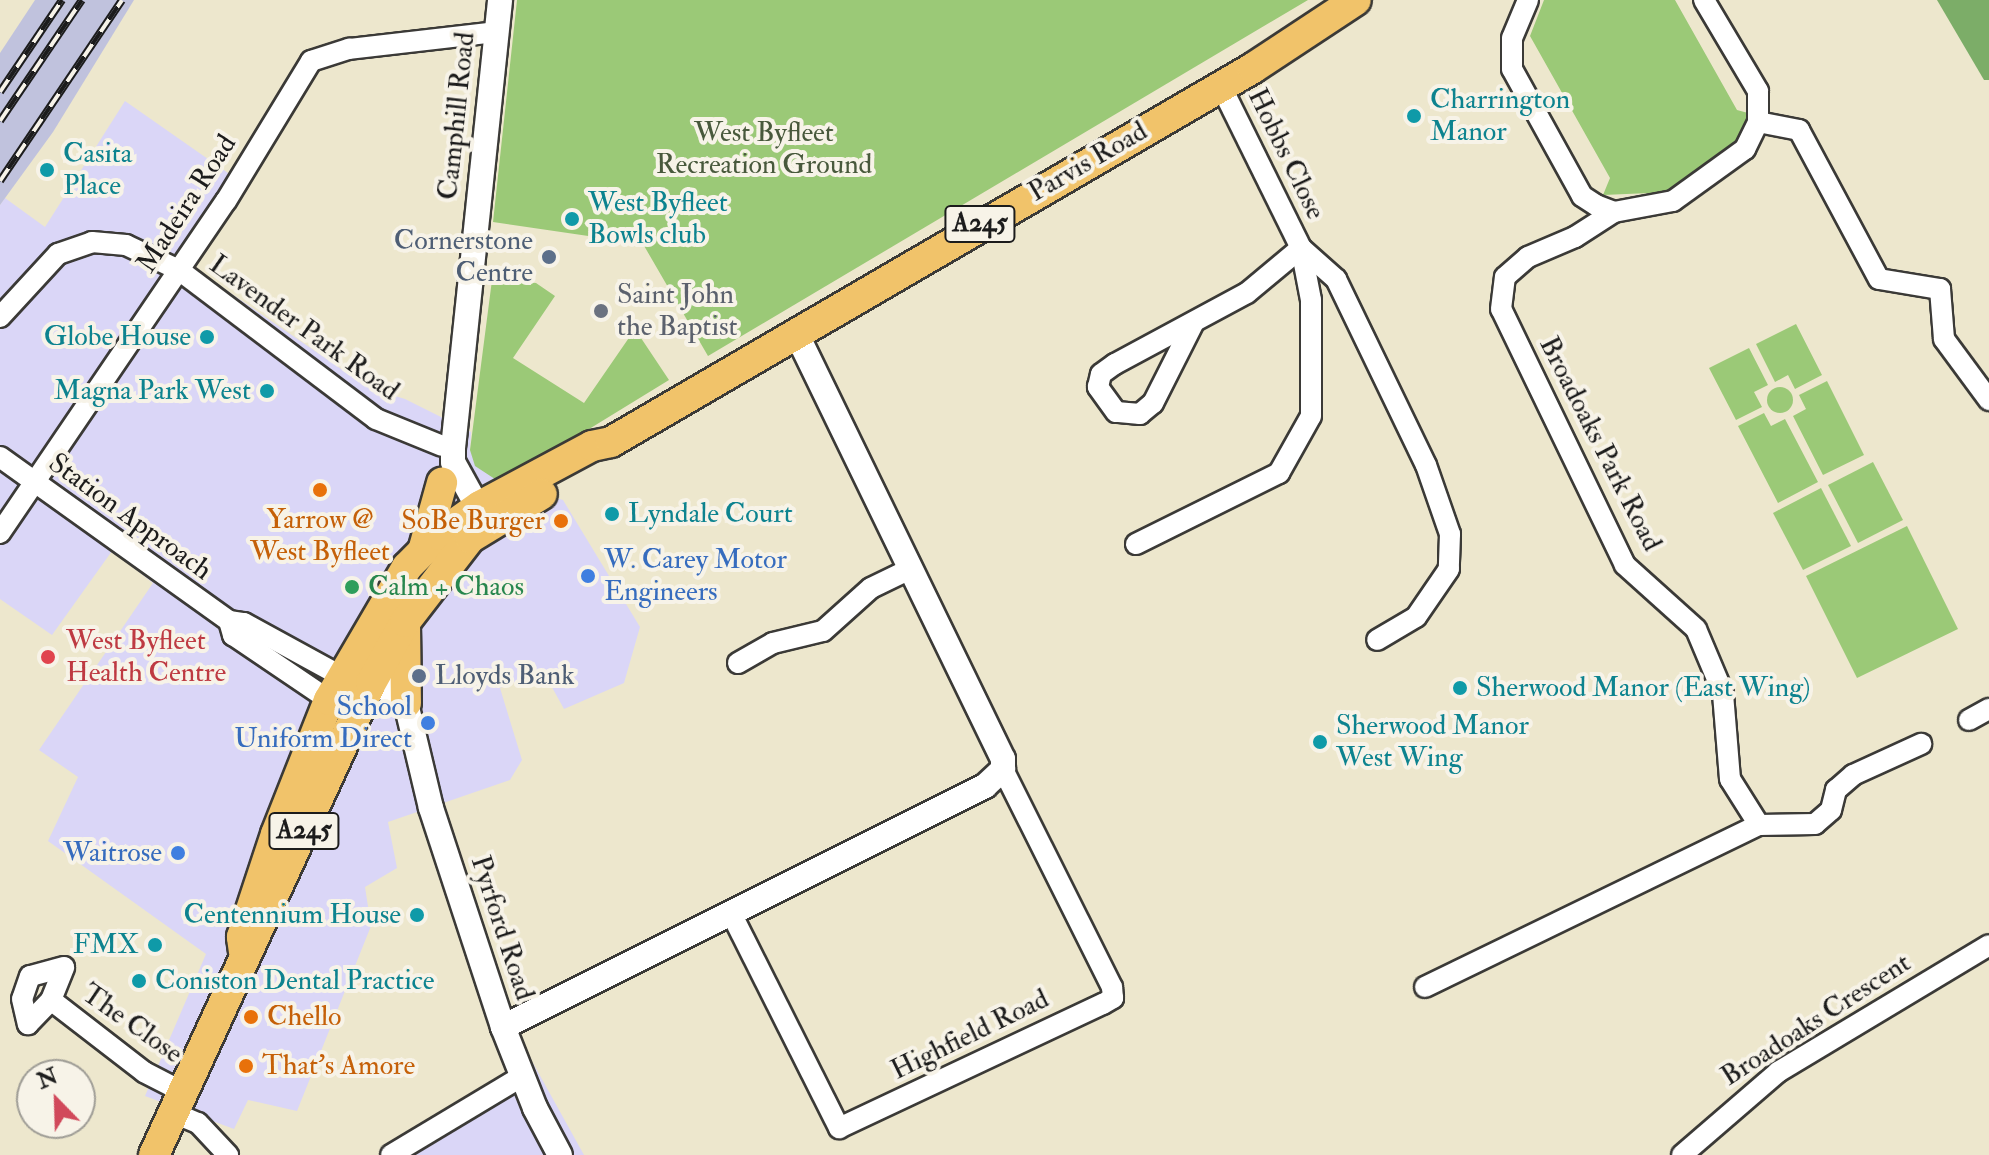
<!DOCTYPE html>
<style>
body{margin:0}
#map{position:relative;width:1989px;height:1155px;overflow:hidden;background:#ede7cd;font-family:"IM FELL Double Pica",serif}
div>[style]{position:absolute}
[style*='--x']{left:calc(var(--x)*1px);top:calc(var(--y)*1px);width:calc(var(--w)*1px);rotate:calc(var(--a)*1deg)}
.built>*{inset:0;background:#dad6f7}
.industrial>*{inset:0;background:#c0c2dd}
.green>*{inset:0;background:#9bc977}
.round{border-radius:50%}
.forest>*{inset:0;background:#7cad68}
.roads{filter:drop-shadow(2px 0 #3b3a37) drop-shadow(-2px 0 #3b3a37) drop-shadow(0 2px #3b3a37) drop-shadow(0 -2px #3b3a37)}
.minor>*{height:20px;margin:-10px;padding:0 10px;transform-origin:10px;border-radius:10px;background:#fff}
.tertiary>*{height:24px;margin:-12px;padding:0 12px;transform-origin:12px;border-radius:12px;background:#fff}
.primary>*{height:30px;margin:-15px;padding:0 15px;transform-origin:15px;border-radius:15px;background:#f1c36a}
.rail>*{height:8px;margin-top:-4px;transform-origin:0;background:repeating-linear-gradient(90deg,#f7f3e8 0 15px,#1c1c1c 0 30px);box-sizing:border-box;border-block:2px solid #1c1c1c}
.dots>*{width:22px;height:22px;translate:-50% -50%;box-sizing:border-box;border:4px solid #f7f3e8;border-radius:50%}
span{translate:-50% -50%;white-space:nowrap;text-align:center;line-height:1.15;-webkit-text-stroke:8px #f7f3e8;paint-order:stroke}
.shield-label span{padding:2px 6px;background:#f7f3e8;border:2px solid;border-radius:6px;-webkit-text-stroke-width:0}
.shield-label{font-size:26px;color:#1c1c1c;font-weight:700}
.culture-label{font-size:28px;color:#0d838f}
.left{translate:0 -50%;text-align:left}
.right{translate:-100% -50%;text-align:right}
.street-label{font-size:28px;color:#1c1c1c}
.park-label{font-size:28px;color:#48593c}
.service-label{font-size:28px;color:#4e5e75}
.worship-label{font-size:28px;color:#5b616d}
.food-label{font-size:28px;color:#c56008}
.shop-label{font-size:28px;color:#366cbe}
.leisure-label{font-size:28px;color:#27864d}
.health-label{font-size:28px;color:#be3a42}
.north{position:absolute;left:16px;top:1059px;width:80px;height:80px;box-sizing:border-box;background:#f7f3e8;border:2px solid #9f9d96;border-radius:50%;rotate:337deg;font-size:22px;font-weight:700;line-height:32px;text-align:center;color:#1c1c1c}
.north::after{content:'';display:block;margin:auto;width:28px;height:36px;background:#d1495b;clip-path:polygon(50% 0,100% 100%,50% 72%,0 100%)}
</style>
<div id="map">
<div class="built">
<div style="clip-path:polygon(125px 101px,238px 180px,185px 262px,369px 388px,405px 399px,471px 432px,470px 450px,501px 483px,563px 500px,640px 627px,624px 683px,564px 709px,543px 671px,500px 688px,522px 760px,510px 780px,388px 822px,397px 868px,365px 887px,371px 926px,297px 1111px,248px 1100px,234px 1129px,145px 1096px,206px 954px,48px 841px,78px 777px,39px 750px,153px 583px,112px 551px,52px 635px,0 599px,0 205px,5px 198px,45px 227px)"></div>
<div style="clip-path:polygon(533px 1063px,584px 1155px,383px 1155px,474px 1103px)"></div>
</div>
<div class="industrial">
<div style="clip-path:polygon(35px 0,134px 0,53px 132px,0 205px,0 53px)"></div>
</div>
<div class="green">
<div style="clip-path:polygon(517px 0,1308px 0,708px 356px,643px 244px,493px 222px)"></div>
<div style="clip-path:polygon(1544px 0,1675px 0,1737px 110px,1748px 113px,1740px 141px,1673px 192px,1603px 195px,1610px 178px,1530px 36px)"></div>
<div style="clip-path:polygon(492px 280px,536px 283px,555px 296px,513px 358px,584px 403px,635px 329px,669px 380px,501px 483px,475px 466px,470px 450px)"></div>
<div style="clip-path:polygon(1796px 324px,1822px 375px,1795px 389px,1788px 375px,1775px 382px,1756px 344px)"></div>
<div style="clip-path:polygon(1749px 348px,1768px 385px,1754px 392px,1762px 407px,1736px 420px,1709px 368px)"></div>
<div style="clip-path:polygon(1827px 381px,1864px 455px,1823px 475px,1793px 416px,1806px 409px,1799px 395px)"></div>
<div class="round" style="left:1767px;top:387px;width:26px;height:26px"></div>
<div style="clip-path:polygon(1764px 413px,1771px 426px,1785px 419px,1818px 482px,1778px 503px,1738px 426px)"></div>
<div style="clip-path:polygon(1873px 462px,1903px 520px,1858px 543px,1828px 485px)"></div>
<div style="clip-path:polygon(1821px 488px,1851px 546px,1803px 570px,1773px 513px)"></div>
<div style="clip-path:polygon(1907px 526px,1958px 629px,1857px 678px,1806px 576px)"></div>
</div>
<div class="forest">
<div style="clip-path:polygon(1937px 0,1989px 0,1989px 80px,1984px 80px)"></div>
</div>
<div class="roads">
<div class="minor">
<div style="--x:1528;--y:0;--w:41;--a:112.8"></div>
<div style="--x:1512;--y:38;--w:31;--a:90"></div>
<div style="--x:1512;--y:69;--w:145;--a:61.1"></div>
<div style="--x:1582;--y:196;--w:17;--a:33"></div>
<div style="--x:1596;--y:205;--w:19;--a:21"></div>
<div style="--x:1614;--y:212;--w:60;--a:-10.6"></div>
<div style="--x:1673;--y:201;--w:89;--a:-35.8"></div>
<div style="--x:1745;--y:149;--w:30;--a:-64"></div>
<div style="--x:1704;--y:0;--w:106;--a:59.3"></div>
<div style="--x:1758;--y:91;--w:31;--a:90"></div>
<div style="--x:1758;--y:122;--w:42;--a:11"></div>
<div style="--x:1799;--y:130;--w:169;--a:61.8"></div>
<div style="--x:1879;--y:279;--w:62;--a:9.3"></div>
<div style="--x:1940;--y:289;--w:50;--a:85.4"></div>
<div style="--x:1944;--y:339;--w:76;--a:53.6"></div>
<div style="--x:1301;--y:248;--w:47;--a:41.5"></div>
<div style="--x:1336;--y:279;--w:207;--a:64.2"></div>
<div style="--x:1426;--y:465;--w:73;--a:70.8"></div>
<div style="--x:1450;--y:534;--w:35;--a:92"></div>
<div style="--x:1449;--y:569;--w:58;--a:124.5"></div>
<div style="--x:1416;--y:617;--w:45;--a:149.5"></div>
<div style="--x:0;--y:317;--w:86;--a:-47.4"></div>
<div style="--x:58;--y:254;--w:36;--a:-19"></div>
<div style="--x:92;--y:242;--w:34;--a:5"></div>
<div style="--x:126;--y:245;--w:59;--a:25.3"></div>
<div style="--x:179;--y:270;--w:247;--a:37.1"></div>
<div style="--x:376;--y:419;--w:71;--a:22.2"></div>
<div style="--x:1194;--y:322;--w:91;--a:116.8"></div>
<div style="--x:1153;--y:403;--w:17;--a:140"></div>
<div style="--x:1140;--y:414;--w:24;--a:-175"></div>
<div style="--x:1116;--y:412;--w:31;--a:-126"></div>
<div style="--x:1098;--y:387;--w:13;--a:-77"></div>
<div style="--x:1101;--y:374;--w:17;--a:-36"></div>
<div style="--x:1115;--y:364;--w:150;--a:-28.3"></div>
<div style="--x:1247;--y:293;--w:70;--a:-39.8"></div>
<div style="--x:0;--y:457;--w:282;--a:35.6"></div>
<div style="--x:229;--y:621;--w:15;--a:8"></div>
<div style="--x:244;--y:623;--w:111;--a:28.7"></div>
<div style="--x:0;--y:533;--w:402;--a:-55.8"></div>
<div style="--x:226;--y:201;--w:164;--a:-58.7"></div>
<div style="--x:311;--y:61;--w:40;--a:-18"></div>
<div style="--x:349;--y:49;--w:148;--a:-6.6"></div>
<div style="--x:1136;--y:544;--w:160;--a:-26.4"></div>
<div style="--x:1279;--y:473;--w:65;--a:-60.7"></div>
<div style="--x:1311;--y:416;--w:116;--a:-90"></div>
<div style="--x:1311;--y:300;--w:53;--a:-100.9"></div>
<div style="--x:1301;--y:248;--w:181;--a:-116.3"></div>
<div style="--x:229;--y:621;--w:15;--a:74"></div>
<div style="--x:233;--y:635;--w:116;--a:34.1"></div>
<div style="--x:738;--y:663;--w:40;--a:-29.7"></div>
<div style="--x:773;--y:643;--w:51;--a:-13.5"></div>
<div style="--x:823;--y:631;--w:64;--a:-41.9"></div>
<div style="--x:871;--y:588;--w:43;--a:-26"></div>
<div style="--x:1969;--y:720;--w:23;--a:-29"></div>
<div style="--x:1759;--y:825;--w:56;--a:-1"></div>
<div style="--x:1815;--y:824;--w:21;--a:-41"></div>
<div style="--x:1831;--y:810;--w:21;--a:-76"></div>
<div style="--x:1836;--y:790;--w:23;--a:-41"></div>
<div style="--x:1853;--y:775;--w:75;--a:-24.5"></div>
<div style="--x:731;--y:913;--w:241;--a:63.3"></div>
<div style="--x:839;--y:1128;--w:292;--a:-25.2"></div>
<div style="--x:1103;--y:1004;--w:12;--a:-31"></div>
<div style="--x:1113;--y:998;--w:11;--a:-95"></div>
<div style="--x:1112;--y:987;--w:244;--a:-116.6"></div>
<div style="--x:1425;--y:987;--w:371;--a:-25.9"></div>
<div style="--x:1759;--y:825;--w:54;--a:-122.2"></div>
<div style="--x:1730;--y:779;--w:86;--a:-94.7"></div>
<div style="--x:1723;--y:693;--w:69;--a:-112.9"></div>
<div style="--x:1696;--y:629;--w:96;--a:-138"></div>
<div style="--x:1625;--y:565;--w:284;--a:-115.8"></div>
<div style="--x:1501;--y:309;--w:32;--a:-83"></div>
<div style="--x:1505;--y:277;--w:30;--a:-41"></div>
<div style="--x:1528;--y:257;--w:51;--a:-23.1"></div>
<div style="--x:1575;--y:237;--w:46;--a:-32.7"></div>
<div style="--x:51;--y:1000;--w:35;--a:-68"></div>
<div style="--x:64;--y:967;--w:35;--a:165"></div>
<div style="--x:30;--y:976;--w:24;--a:109"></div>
<div style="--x:22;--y:999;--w:26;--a:77"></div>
<div style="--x:28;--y:1024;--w:33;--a:-46"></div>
<div style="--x:51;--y:1000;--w:118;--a:37.7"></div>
<div style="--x:144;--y:1072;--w:44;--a:27.1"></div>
<div style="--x:174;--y:1113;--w:26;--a:23"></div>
<div style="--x:198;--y:1123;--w:44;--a:46.8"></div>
<div style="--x:391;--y:1155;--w:152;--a:-31"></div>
<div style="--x:1682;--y:1155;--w:127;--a:-40.8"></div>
<div style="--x:1778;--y:1072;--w:246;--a:-31"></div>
</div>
<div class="tertiary">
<div style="--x:486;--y:522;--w:68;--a:-118.8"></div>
<div style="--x:453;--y:462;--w:14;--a:-90"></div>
<div style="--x:453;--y:448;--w:450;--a:-84"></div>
<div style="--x:354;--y:679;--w:28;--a:13"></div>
<div style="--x:381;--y:685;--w:31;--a:36"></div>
<div style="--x:406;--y:703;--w:108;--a:76.6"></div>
<div style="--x:431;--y:808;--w:231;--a:71.8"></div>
<div style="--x:503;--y:1027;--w:87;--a:68.4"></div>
<div style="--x:535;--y:1108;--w:53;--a:62"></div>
<div style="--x:503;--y:1027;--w:539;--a:-26.57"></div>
<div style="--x:985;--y:786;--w:25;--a:-43"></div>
<div style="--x:1003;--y:769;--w:10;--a:-90"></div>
<div style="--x:1003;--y:759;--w:475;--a:-115.9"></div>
</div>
<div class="primary">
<div style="--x:423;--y:551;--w:71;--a:-74.4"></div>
<div style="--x:405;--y:624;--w:79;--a:89.3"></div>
<div style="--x:244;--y:952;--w:15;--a:-98"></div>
<div style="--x:242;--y:937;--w:108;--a:-71.7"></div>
<div style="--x:276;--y:834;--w:144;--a:-68.4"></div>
<div style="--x:329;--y:700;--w:154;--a:-59.6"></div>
<div style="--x:407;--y:567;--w:45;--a:-45"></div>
<div style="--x:439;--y:535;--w:50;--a:-35.3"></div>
<div style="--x:480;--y:506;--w:127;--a:-28.2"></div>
<div style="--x:592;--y:446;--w:19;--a:-12"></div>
<div style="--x:611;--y:442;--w:743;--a:-30.22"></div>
<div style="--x:1253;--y:68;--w:123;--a:-33.4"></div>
<div style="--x:154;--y:1155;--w:519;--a:-65.31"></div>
<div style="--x:371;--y:683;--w:70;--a:-60.9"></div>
<div style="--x:405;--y:622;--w:106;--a:-52.3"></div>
<div style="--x:470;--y:538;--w:84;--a:-31.4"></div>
</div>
</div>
<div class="rail">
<div style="--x:0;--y:92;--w:111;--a:-56"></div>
<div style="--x:0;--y:121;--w:146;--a:-55.9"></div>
<div style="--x:0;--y:181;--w:218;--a:-56"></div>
</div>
<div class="dots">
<div style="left:1414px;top:116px;background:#0f9aa8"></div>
<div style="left:47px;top:170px;background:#0f9aa8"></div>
<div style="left:572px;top:219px;background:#0f9aa8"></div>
<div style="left:549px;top:257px;background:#5c6f8a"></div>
<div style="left:601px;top:311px;background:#6b7280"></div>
<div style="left:207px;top:337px;background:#0f9aa8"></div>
<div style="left:267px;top:391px;background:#0f9aa8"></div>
<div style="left:320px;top:490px;background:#e8710a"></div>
<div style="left:612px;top:514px;background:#0f9aa8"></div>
<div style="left:561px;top:521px;background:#e8710a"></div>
<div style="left:588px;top:576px;background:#3f7fe0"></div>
<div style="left:352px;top:587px;background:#2e9e5b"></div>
<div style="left:48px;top:657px;background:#e0444e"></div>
<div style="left:419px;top:676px;background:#5c6f8a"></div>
<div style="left:1460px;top:688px;background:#0f9aa8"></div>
<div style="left:428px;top:723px;background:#3f7fe0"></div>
<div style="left:1320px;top:742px;background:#0f9aa8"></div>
<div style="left:178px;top:853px;background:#3f7fe0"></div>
<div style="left:417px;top:915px;background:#0f9aa8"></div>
<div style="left:155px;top:945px;background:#0f9aa8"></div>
<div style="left:139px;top:981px;background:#0f9aa8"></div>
<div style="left:251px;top:1017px;background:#e8710a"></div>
<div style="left:246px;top:1066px;background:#e8710a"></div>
</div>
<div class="shield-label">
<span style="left:980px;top:224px">A245</span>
<span style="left:304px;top:831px">A245</span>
</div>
<div class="culture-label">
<span class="left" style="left:1430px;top:116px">Charrington<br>Manor</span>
<span class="left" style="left:63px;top:170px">Casita<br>Place</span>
<span class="left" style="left:588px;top:219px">West Byfleet<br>Bowls club</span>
<span class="right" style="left:191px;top:337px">Globe House</span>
<span class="right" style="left:251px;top:391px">Magna Park West</span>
<span class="left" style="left:628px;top:514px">Lyndale Court</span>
<span class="left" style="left:1476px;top:688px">Sherwood Manor (East Wing)</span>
<span class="left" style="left:1336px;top:742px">Sherwood Manor<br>West Wing</span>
<span class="right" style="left:401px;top:915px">Centennium House</span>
<span class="right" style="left:139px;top:945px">FMX</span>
<span class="left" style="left:155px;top:981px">Coniston Dental Practice</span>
</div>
<div class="street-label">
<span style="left:457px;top:116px;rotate:-84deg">Camphill Road</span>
<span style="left:1286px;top:154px;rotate:64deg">Hobbs Close</span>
<span style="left:1088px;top:162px;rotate:-30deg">Parvis Road</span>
<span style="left:187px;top:204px;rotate:-57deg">Madeira Road</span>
<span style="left:304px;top:328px;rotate:36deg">Lavender Park Road</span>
<span style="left:1600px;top:444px;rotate:63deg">Broadoaks Park Road</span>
<span style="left:130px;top:517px;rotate:36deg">Station Approach</span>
<span style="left:502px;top:928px;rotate:72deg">Pyrford Road</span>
<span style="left:1816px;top:1020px;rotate:-33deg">Broadoaks Crescent</span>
<span style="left:132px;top:1024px;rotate:35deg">The Close</span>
<span style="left:970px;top:1035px;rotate:-26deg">Highfield Road</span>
</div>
<div class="park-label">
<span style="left:764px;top:149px">West Byfleet<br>Recreation Ground</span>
</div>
<div class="service-label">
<span class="right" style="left:533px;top:257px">Cornerstone<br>Centre</span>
<span class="left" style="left:435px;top:676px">Lloyds Bank</span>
</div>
<div class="worship-label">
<span class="left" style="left:617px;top:311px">Saint John<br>the Baptist</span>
</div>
<div class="food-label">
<span style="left:320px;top:536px">Yarrow @<br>West Byfleet</span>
<span class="right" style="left:545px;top:521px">SoBe Burger</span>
<span class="left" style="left:267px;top:1017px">Chello</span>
<span class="left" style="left:262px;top:1066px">That's Amore</span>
</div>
<div class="shop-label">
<span class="left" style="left:604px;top:576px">W. Carey Motor<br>Engineers</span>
<span class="right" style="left:412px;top:723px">School<br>Uniform Direct</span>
<span class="right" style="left:162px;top:853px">Waitrose</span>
</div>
<div class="leisure-label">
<span class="left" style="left:368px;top:587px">Calm + Chaos</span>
</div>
<div class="health-label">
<span class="left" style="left:66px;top:657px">West Byfleet<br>Health Centre</span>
</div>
<div class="north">N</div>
</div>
